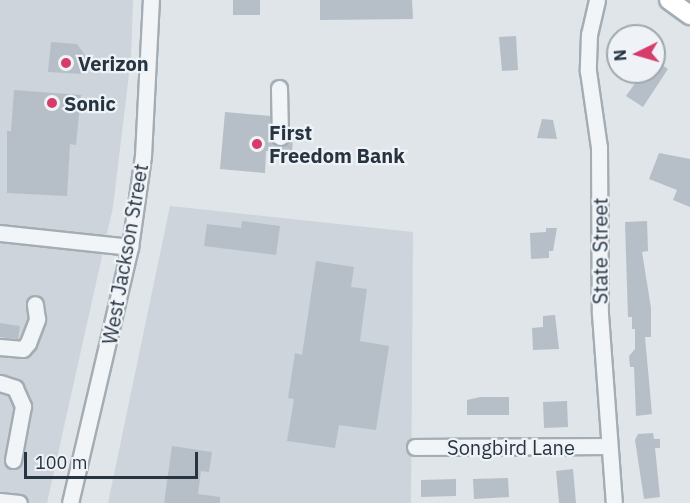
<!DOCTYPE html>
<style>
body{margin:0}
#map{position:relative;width:690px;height:503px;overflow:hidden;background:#dfe5e9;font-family:"IBM Plex Sans",sans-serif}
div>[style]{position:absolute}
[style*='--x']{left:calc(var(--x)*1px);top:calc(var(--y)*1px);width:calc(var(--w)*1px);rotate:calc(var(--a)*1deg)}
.built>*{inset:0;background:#cdd4db}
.building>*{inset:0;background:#b6bfc7}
.minor-tunnel>*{height:15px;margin-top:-7.5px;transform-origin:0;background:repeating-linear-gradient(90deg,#bac2c8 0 15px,transparent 0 23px)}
.roads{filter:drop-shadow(2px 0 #a4adb4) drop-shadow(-2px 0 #a4adb4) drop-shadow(0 2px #a4adb4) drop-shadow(0 -2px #a4adb4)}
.minor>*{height:15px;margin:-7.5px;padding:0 7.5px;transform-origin:7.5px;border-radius:7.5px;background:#f2f5f7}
.major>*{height:18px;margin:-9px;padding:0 9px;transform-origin:9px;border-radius:9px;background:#fff}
.dots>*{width:16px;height:16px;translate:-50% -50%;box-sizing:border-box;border:3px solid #eff3f7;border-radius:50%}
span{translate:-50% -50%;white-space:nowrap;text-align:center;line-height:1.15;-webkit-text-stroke:4.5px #eff3f7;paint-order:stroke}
.poi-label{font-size:20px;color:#273542;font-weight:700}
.left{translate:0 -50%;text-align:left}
.street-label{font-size:20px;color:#273542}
.north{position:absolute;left:606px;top:24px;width:60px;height:60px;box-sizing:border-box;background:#eff3f7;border:2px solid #9fa7af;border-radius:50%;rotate:265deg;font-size:16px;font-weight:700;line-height:24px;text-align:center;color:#273542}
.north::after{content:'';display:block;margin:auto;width:21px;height:27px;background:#d63c6a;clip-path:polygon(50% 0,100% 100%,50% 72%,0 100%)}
.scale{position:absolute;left:24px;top:452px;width:174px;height:27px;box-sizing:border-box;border:3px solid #273542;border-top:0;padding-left:8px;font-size:18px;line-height:21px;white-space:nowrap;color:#273542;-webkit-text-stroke:4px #eff3f7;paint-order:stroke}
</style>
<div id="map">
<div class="built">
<div style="clip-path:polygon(0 0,133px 0,131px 57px,113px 207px,47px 503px,0 503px)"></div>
<div style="clip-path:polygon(170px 206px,413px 232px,411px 503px,108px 503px)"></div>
</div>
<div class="building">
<div style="clip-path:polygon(233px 0,260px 0,260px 15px,233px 15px)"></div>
<div style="clip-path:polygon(320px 0,412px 0,413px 19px,320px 20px)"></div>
<div style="clip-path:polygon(516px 36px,518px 70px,502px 71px,499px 37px)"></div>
<div style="clip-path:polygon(51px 42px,77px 44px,85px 55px,82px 74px,48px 72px)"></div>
<div style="clip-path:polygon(654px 59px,668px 69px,643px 107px,626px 96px,636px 82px,621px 72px,654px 72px)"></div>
<div style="clip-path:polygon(14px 90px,81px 95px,76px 145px,70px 144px,67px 196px,7px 193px,7px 131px,11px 131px)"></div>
<div style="clip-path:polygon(225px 112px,270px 116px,271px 142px,281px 147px,293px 137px,292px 153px,266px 151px,265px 173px,220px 169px)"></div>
<div style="clip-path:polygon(542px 119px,553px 120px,557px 139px,537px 138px)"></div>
<div style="clip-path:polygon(659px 153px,690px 159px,690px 207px,673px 200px,677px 190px,649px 179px)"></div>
<div style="clip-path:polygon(242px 221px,280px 226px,276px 255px,204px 246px,207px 224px,241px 228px)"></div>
<div style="clip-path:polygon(647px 221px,648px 251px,642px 252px,651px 308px,651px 337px,645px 337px,652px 414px,636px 416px,634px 367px,630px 367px,629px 356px,635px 349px,635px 329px,632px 329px,632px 317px,628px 317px,625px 222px)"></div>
<div style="clip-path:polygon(546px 228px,557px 228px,553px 251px,549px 251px,549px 258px,531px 259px,530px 233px,546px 232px)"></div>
<div style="clip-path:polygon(316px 261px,354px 267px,351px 287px,367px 289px,360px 341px,389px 346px,376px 430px,339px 425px,335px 448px,287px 441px,294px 399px,288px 398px,295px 353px,302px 355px)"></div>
<div style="clip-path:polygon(555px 315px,559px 349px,533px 350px,532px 328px,543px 327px,543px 316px)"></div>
<div style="clip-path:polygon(0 323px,20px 326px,18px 339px,0 337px)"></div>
<div style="clip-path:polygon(480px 397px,509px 397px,509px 415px,467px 415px,467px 400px)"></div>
<div style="clip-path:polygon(567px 401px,568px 427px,544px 428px,543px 402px)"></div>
<div style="clip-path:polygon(653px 433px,654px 439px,660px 439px,660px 448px,655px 448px,660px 497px,644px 499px,635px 440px,638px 434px)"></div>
<div style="clip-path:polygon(172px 446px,212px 452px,209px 472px,201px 471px,198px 494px,220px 497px,220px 503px,164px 503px)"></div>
<div style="clip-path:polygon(573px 469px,576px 503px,559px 503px,556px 471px)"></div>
<div style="clip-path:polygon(508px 478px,509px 497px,474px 499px,473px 479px)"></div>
<div style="clip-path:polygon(456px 479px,456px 496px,421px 497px,421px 480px)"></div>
</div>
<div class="minor-tunnel">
<div style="--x:279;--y:152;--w:15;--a:-86"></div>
</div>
<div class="roads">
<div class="minor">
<div style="--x:597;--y:0;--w:35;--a:103"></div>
<div style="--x:589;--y:34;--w:37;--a:92"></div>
<div style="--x:588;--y:71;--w:77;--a:81.8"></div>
<div style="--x:599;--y:147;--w:167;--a:89.7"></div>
<div style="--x:600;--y:314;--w:190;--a:85.8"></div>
<div style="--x:279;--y:88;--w:49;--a:88.8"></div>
<div style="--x:0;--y:233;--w:131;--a:6.1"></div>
<div style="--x:0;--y:347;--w:23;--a:5"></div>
<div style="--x:23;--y:349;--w:8;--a:-50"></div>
<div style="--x:28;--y:343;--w:26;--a:-69"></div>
<div style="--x:37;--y:319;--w:15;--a:-98"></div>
<div style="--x:0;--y:383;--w:16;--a:18"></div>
<div style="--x:15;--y:388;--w:20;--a:66"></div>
<div style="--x:23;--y:406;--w:55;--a:100.5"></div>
<div style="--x:415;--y:447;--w:193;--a:-0.3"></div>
<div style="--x:0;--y:501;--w:19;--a:6"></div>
<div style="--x:70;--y:503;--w:263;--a:-76.8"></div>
<div style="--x:130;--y:247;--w:92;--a:-81.9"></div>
<div style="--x:143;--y:156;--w:156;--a:-87.1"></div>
</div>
<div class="major">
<div style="--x:669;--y:0;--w:26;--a:36"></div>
</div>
</div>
<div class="dots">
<div style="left:66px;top:63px;background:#d63c6a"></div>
<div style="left:52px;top:103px;background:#d63c6a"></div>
<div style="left:257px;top:144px;background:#d63c6a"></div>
</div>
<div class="poi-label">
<span class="left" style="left:78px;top:63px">Verizon</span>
<span class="left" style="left:64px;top:103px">Sonic</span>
<span class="left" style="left:269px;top:144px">First<br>Freedom Bank</span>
</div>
<div class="street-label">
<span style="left:600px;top:251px;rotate:-90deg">State Street</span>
<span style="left:125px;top:254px;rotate:-80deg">West Jackson Street</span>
<span style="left:511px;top:447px">Songbird Lane</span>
</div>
<div class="north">N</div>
<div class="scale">100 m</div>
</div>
